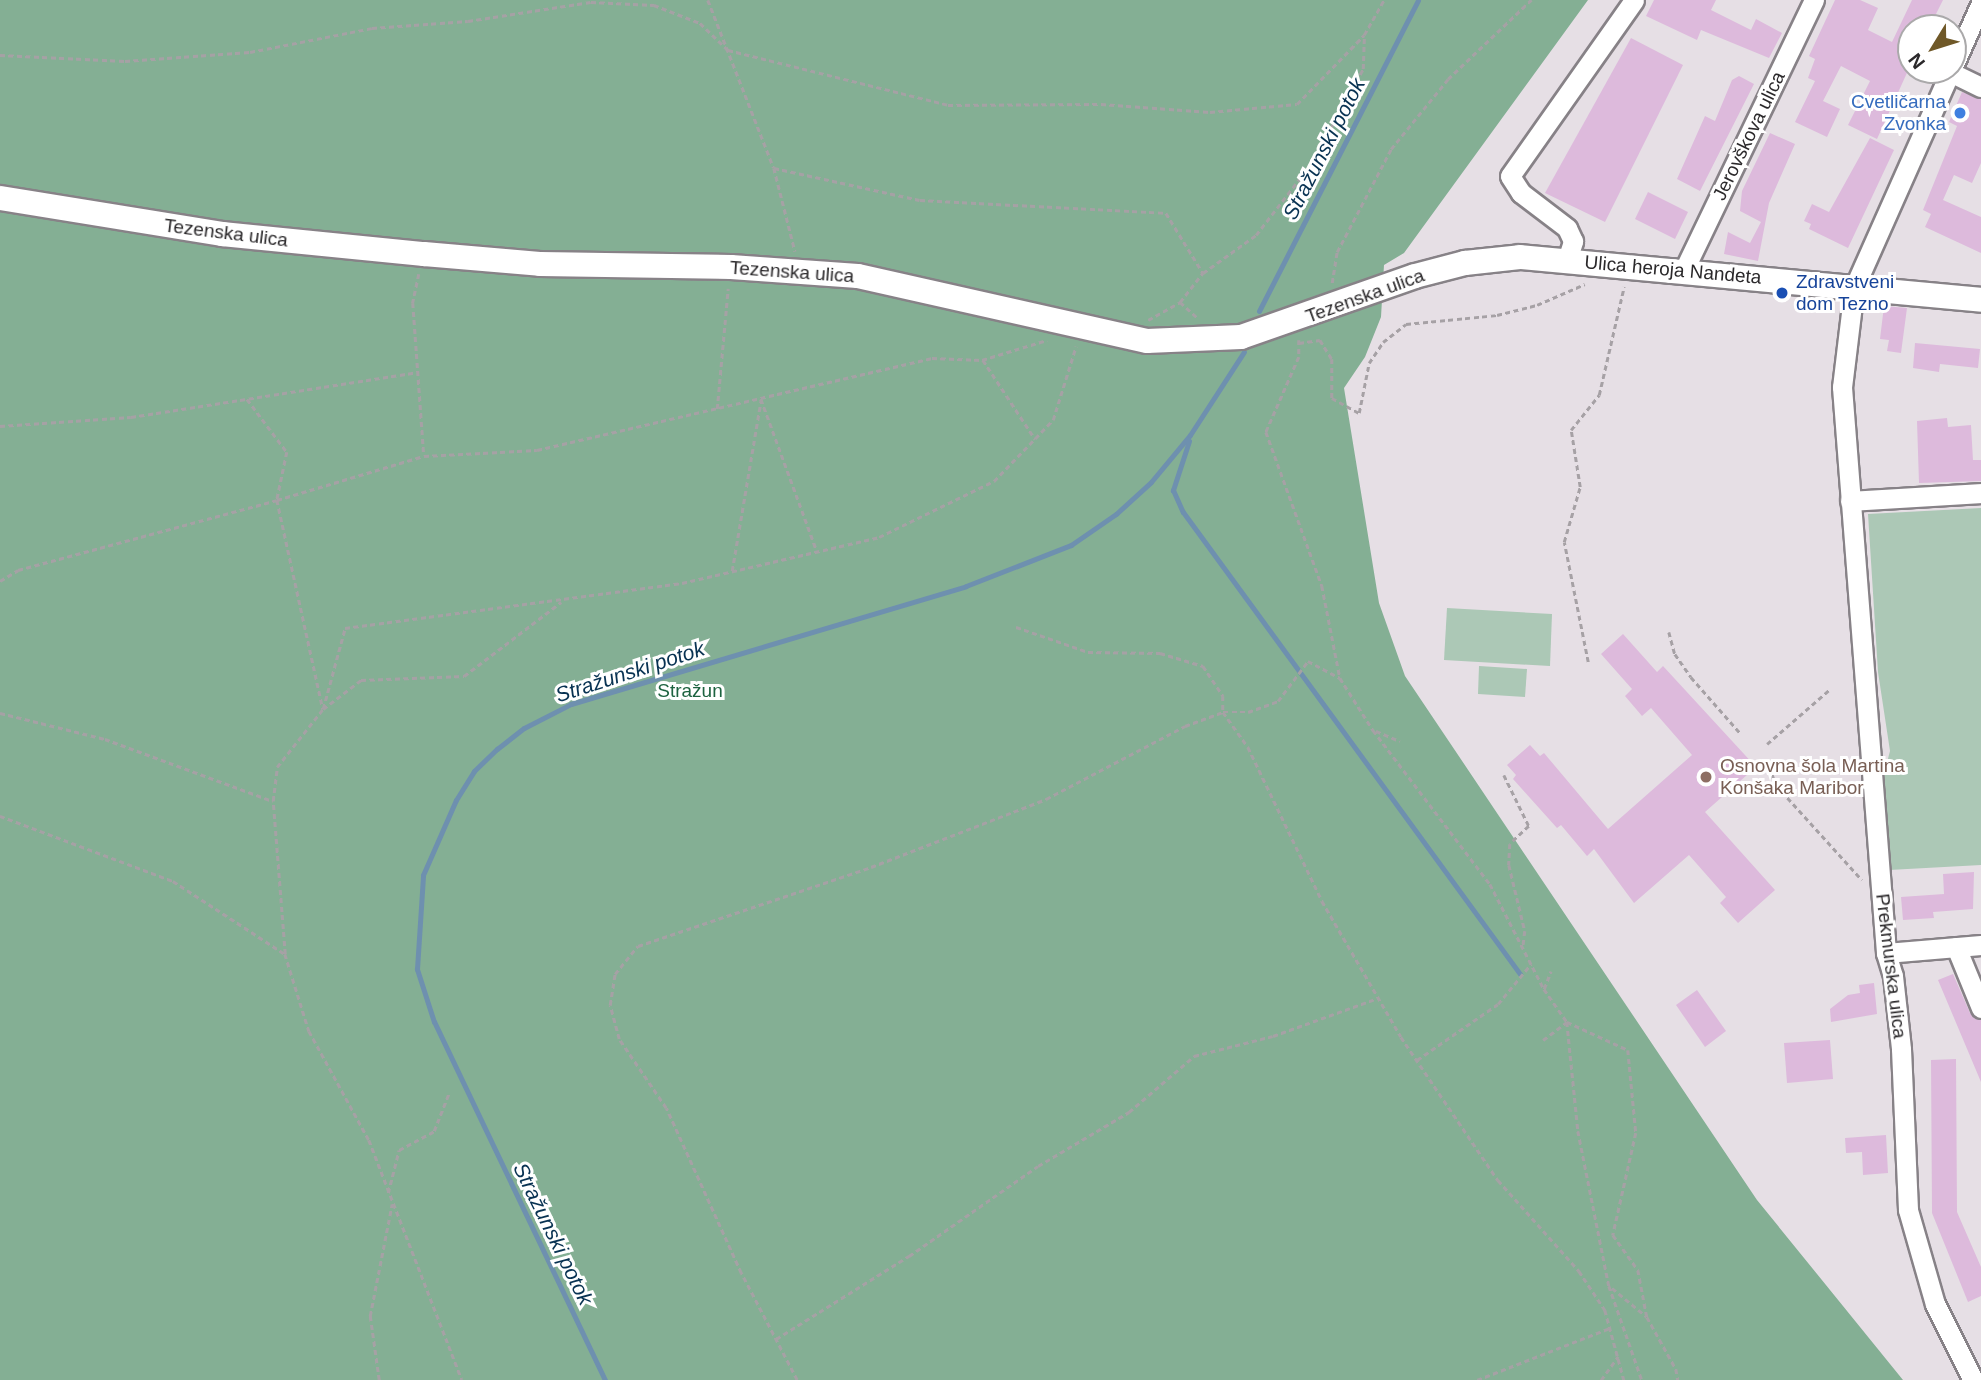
<!DOCTYPE html>
<meta charset="utf-8">
<style>
body{margin:0}
#map{position:relative;width:1981px;height:1380px;overflow:hidden;background:#e6dfe5;font-family:Helvetica,sans-serif}
div>[style]{position:absolute}
[style*='--x']{left:calc(var(--x)*1px);top:calc(var(--y)*1px);width:calc(var(--w)*1px);rotate:calc(var(--a)*1deg)}
.green>*{inset:0;background:#acc8b6}
.forest>*{inset:0;background:#84af94}
.stream>*{height:5px;margin:-2.5px;padding:0 2.5px;transform-origin:2.5px;border-radius:2.5px;background:#6e90af}
.building>*{inset:0;background:#ddbadc}
.path>*{height:2.5px;margin-top:-1.25px;transform-origin:0;background:repeating-linear-gradient(90deg,#a6a1a5 0 5px,transparent 0 8.5px)}
.roads{filter:drop-shadow(2px 0 #878287) drop-shadow(-2px 0 #878287) drop-shadow(0 2px #878287) drop-shadow(0 -2px #878287)}
.minor>*{height:19px;margin:-9.5px;padding:0 9.5px;transform-origin:9.5px;border-radius:9.5px;background:#fff}
.tertiary>*{height:24px;margin:-12px;padding:0 12px;transform-origin:12px;border-radius:12px;background:#fff}
.dots>*{width:19px;height:19px;translate:-50% -50%;box-sizing:border-box;border:4px solid #fff;border-radius:50%}
span{translate:-50% -50%;white-space:nowrap;text-align:center;line-height:1.15;-webkit-text-stroke:6px #fff;paint-order:stroke}
.shop-label{font-size:19px;color:#366cbe}
.right{translate:-100% -50%;text-align:right}
.street-label{font-size:19px;color:#2b292b}
.transit-label{font-size:19px;color:#164399}
.left{translate:0 -50%;text-align:left}
.park-label{font-size:19px;color:#1d6340}
.education-label{font-size:19px;color:#785e54}
.water-label{font-size:21px;color:#083252;font-style:italic}
.north{position:absolute;left:1897px;top:14px;width:70px;height:70px;box-sizing:border-box;background:#fff;border:2px solid #aaa9aa;border-radius:50%;rotate:232deg;font-size:19px;font-weight:700;line-height:28px;text-align:center;color:#2b292b}
.north::after{content:'';display:block;margin:auto;width:24px;height:32px;background:#6f5828;clip-path:polygon(50% 0,100% 100%,50% 72%,0 100%)}
</style>
<div id="map">
<div class="green">
<div style="clip-path:polygon(1981px 508px,1981px 865px,1889px 870px,1884px 774px,1890px 751px,1878px 672px,1868px 514px)"></div>
<div style="clip-path:polygon(1447px 608px,1552px 614px,1550px 666px,1444px 660px)"></div>
<div style="clip-path:polygon(1479px 666px,1527px 669px,1525px 697px,1478px 694px)"></div>
</div>
<div class="forest">
<div style="clip-path:polygon(0 0,1588px 0,1404px 253px,1384px 265px,1381px 317px,1365px 357px,1344px 388px,1379px 603px,1405px 676px,1757px 1200px,1903px 1380px,0 1380px)"></div>
</div>
<div class="stream">
<div style="--x:1259;--y:311;--w:349;--a:-62.9"></div>
<div style="--x:1189;--y:441;--w:52;--a:108.1"></div>
<div style="--x:1173;--y:490;--w:24;--a:66"></div>
<div style="--x:1183;--y:512;--w:572;--a:53.89"></div>
<div style="--x:605;--y:1380;--w:397;--a:-115.5"></div>
<div style="--x:434;--y:1022;--w:56;--a:-107.8"></div>
<div style="--x:417;--y:969;--w:94;--a:-86.3"></div>
<div style="--x:423;--y:875;--w:82;--a:-66.3"></div>
<div style="--x:456;--y:800;--w:34;--a:-58"></div>
<div style="--x:474;--y:771;--w:32;--a:-44"></div>
<div style="--x:497;--y:749;--w:34;--a:-38"></div>
<div style="--x:524;--y:728;--w:53;--a:-27.1"></div>
<div style="--x:571;--y:704;--w:412;--a:-16.6"></div>
<div style="--x:966;--y:586;--w:113;--a:-21.3"></div>
<div style="--x:1071;--y:545;--w:55;--a:-34.6"></div>
<div style="--x:1116;--y:514;--w:47;--a:-42.4"></div>
<div style="--x:1151;--y:482;--w:61;--a:-50.3"></div>
<div style="--x:1190;--y:435;--w:99;--a:-57"></div>
</div>
<div class="building">
<div style="clip-path:polygon(1654px 0,1716px 0,1711px 10px,1751px 30px,1756px 19px,1782px 33px,1769px 58px,1701px 30px,1697px 40px,1646px 16px)"></div>
<div style="clip-path:polygon(1835px 0,1860px 0,1878px 8px,1868px 30px,1892px 42px,1912px 0,1943px 0,1929px 28px,1911px 28px,1911px 64px,1877px 139px,1848px 125px,1870px 81px,1841px 66px,1823px 101px,1840px 109px,1827px 137px,1795px 122px,1815px 81px,1808px 78px,1815px 59px,1809px 56px)"></div>
<div style="clip-path:polygon(1631px 38px,1683px 65px,1605px 222px,1545px 193px)"></div>
<div style="clip-path:polygon(1739px 76px,1754px 84px,1700px 191px,1677px 179px,1705px 116px,1715px 121px,1732px 80px)"></div>
<div style="clip-path:polygon(1962px 92px,1981px 99px,1981px 163px,1972px 183px,1954px 175px,1943px 200px,1981px 217px,1981px 253px,1925px 227px,1931px 214px,1923px 210px,1957px 126px,1949px 122px)"></div>
<div style="clip-path:polygon(1770px 133px,1795px 144px,1769px 203px,1758px 261px,1724px 254px,1728px 232px,1750px 243px,1761px 222px,1740px 211px,1742px 191px)"></div>
<div style="clip-path:polygon(1870px 138px,1894px 150px,1848px 248px,1809px 229px,1811px 224px,1804px 221px,1812px 204px,1829px 212px)"></div>
<div style="clip-path:polygon(1648px 192px,1688px 212px,1675px 239px,1635px 219px)"></div>
<div style="clip-path:polygon(1884px 306px,1907px 308px,1901px 353px,1887px 351px,1889px 340px,1880px 339px)"></div>
<div style="clip-path:polygon(1915px 343px,1980px 349px,1978px 368px,1940px 364px,1939px 372px,1913px 368px)"></div>
<div style="clip-path:polygon(1947px 418px,1948px 427px,1971px 425px,1973px 460px,1981px 460px,1981px 481px,1919px 483px,1917px 421px)"></div>
<div style="clip-path:polygon(1623px 634px,1657px 672px,1663px 666px,1756px 767px,1705px 812px,1775px 890px,1738px 923px,1720px 903px,1726px 897px,1689px 855px,1634px 903px,1594px 849px,1587px 856px,1561px 825px,1557px 828px,1513px 779px,1516px 775px,1507px 765px,1530px 745px,1540px 756px,1544px 753px,1608px 829px,1692px 755px,1651px 708px,1642px 716px,1625px 696px,1632px 689px,1601px 654px)"></div>
<div style="clip-path:polygon(1974px 872px,1973px 909px,1933px 912px,1934px 918px,1903px 920px,1901px 897px,1944px 894px,1943px 874px)"></div>
<div style="clip-path:polygon(1953px 974px,1970px 1013px,1981px 1020px,1981px 1082px,1938px 980px)"></div>
<div style="clip-path:polygon(1874px 983px,1877px 1014px,1831px 1022px,1830px 1009px,1848px 995px,1860px 993px,1859px 985px)"></div>
<div style="clip-path:polygon(1697px 990px,1726px 1031px,1705px 1047px,1676px 1005px)"></div>
<div style="clip-path:polygon(1830px 1040px,1833px 1079px,1787px 1083px,1784px 1043px)"></div>
<div style="clip-path:polygon(1956px 1059px,1957px 1212px,1981px 1267px,1981px 1296px,1968px 1302px,1932px 1213px,1931px 1060px)"></div>
<div style="clip-path:polygon(1886px 1135px,1888px 1173px,1863px 1175px,1862px 1152px,1846px 1153px,1845px 1138px)"></div>
</div>
<div class="path">
<div style="--x:708;--y:0;--w:180;--a:68.6"></div>
<div style="--x:774;--y:168;--w:86;--a:75.8"></div>
<div style="--x:0;--y:55;--w:125;--a:2.7"></div>
<div style="--x:125;--y:61;--w:125;--a:-4.1"></div>
<div style="--x:250;--y:52;--w:124;--a:-11.1"></div>
<div style="--x:372;--y:28;--w:96;--a:-4.2"></div>
<div style="--x:468;--y:21;--w:124;--a:-8.8"></div>
<div style="--x:591;--y:2;--w:63;--a:2.7"></div>
<div style="--x:654;--y:5;--w:49;--a:21.4"></div>
<div style="--x:700;--y:23;--w:39;--a:44"></div>
<div style="--x:728;--y:50;--w:227;--a:14"></div>
<div style="--x:948;--y:105;--w:153;--a:-0.4"></div>
<div style="--x:1101;--y:104;--w:109;--a:4.2"></div>
<div style="--x:1210;--y:112;--w:87;--a:-5.3"></div>
<div style="--x:1297;--y:104;--w:96;--a:-45.8"></div>
<div style="--x:774;--y:168;--w:149;--a:12.4"></div>
<div style="--x:920;--y:200;--w:246;--a:3"></div>
<div style="--x:1166;--y:213;--w:70;--a:58.3"></div>
<div style="--x:419;--y:274;--w:30;--a:102"></div>
<div style="--x:413;--y:303;--w:153;--a:85.9"></div>
<div style="--x:424;--y:456;--w:113;--a:-3"></div>
<div style="--x:537;--y:450;--w:406;--a:-13.1"></div>
<div style="--x:932;--y:358;--w:50;--a:2.3"></div>
<div style="--x:982;--y:360;--w:68;--a:-17.1"></div>
<div style="--x:1332;--y:283;--w:31;--a:-81"></div>
<div style="--x:1337;--y:252;--w:116;--a:-62.3"></div>
<div style="--x:1391;--y:149;--w:90;--a:-50.8"></div>
<div style="--x:1448;--y:79;--w:115;--a:-43.6"></div>
<div style="--x:1180;--y:302;--w:24;--a:42"></div>
<div style="--x:1148;--y:320;--w:37;--a:-29"></div>
<div style="--x:1180;--y:302;--w:37;--a:-52"></div>
<div style="--x:1203;--y:273;--w:65;--a:-35.6"></div>
<div style="--x:1256;--y:235;--w:90;--a:-52.2"></div>
<div style="--x:1311;--y:164;--w:108;--a:-61.3"></div>
<div style="--x:1363;--y:69;--w:34;--a:-88"></div>
<div style="--x:1364;--y:35;--w:40;--a:-60.3"></div>
<div style="--x:1299;--y:340;--w:17;--a:90"></div>
<div style="--x:1299;--y:357;--w:82;--a:113.7"></div>
<div style="--x:1266;--y:432;--w:164;--a:70"></div>
<div style="--x:1322;--y:586;--w:94;--a:78.9"></div>
<div style="--x:1340;--y:678;--w:62;--a:57.6"></div>
<div style="--x:1373;--y:730;--w:193;--a:52.8"></div>
<div style="--x:1490;--y:884;--w:118;--a:62.8"></div>
<div style="--x:1544;--y:989;--w:40;--a:55.1"></div>
<div style="--x:1567;--y:1022;--w:67;--a:24.7"></div>
<div style="--x:1628;--y:1050;--w:83;--a:84.5"></div>
<div style="--x:1636;--y:1133;--w:105;--a:102.7"></div>
<div style="--x:1613;--y:1235;--w:43;--a:54.5"></div>
<div style="--x:1638;--y:1270;--w:48;--a:79.2"></div>
<div style="--x:1647;--y:1317;--w:60;--a:60.9"></div>
<div style="--x:1676;--y:1369;--w:11;--a:80"></div>
<div style="--x:1299;--y:343;--w:21;--a:-8"></div>
<div style="--x:1320;--y:340;--w:22;--a:58"></div>
<div style="--x:1332;--y:359;--w:39;--a:90"></div>
<div style="--x:1332;--y:398;--w:31;--a:29"></div>
<div style="--x:1359;--y:413;--w:51;--a:-78.7"></div>
<div style="--x:1369;--y:363;--w:25;--a:-56"></div>
<div style="--x:1383;--y:342;--w:29;--a:-38"></div>
<div style="--x:1406;--y:324;--w:91;--a:-5.6"></div>
<div style="--x:1497;--y:315;--w:41;--a:-14"></div>
<div style="--x:1537;--y:305;--w:52;--a:-23.6"></div>
<div style="--x:983;--y:360;--w:95;--a:56.6"></div>
<div style="--x:247;--y:399;--w:66;--a:53"></div>
<div style="--x:287;--y:452;--w:49;--a:101.8"></div>
<div style="--x:277;--y:500;--w:153;--a:-16.7"></div>
<div style="--x:717;--y:409;--w:121;--a:-84.8"></div>
<div style="--x:0;--y:426;--w:131;--a:-3.9"></div>
<div style="--x:131;--y:417;--w:291;--a:-8.9"></div>
<div style="--x:732;--y:571;--w:174;--a:-80.4"></div>
<div style="--x:761;--y:399;--w:162;--a:69.8"></div>
<div style="--x:0;--y:581;--w:21;--a:-31"></div>
<div style="--x:18;--y:570;--w:268;--a:-15.1"></div>
<div style="--x:277;--y:500;--w:214;--a:77.6"></div>
<div style="--x:323;--y:709;--w:48;--a:-37.3"></div>
<div style="--x:361;--y:680;--w:103;--a:-2.2"></div>
<div style="--x:464;--y:676;--w:122;--a:-37.3"></div>
<div style="--x:1016;--y:627;--w:76;--a:19.1"></div>
<div style="--x:1088;--y:652;--w:72;--a:0.8"></div>
<div style="--x:1160;--y:653;--w:45;--a:16.8"></div>
<div style="--x:1203;--y:666;--w:36;--a:56"></div>
<div style="--x:1223;--y:696;--w:16;--a:90"></div>
<div style="--x:1223;--y:712;--w:25;--a:0"></div>
<div style="--x:1248;--y:712;--w:32;--a:-20"></div>
<div style="--x:1278;--y:701;--w:50;--a:-53.1"></div>
<div style="--x:1308;--y:661;--w:36;--a:28"></div>
<div style="--x:1669;--y:632;--w:23;--a:75"></div>
<div style="--x:1675;--y:654;--w:28;--a:55"></div>
<div style="--x:1691;--y:677;--w:76;--a:48.7"></div>
<div style="--x:1588;--y:662;--w:122;--a:-101.3"></div>
<div style="--x:1564;--y:542;--w:57;--a:-73.8"></div>
<div style="--x:1580;--y:487;--w:58;--a:-99"></div>
<div style="--x:1571;--y:430;--w:45;--a:-51.3"></div>
<div style="--x:1599;--y:395;--w:111;--a:-77"></div>
<div style="--x:0;--y:713;--w:108;--a:13.9"></div>
<div style="--x:105;--y:739;--w:179;--a:20.3"></div>
<div style="--x:1376;--y:731;--w:26;--a:23"></div>
<div style="--x:1767;--y:744;--w:82;--a:-41.1"></div>
<div style="--x:1767;--y:759;--w:28;--a:71"></div>
<div style="--x:1776;--y:785;--w:128;--a:47.8"></div>
<div style="--x:1504;--y:775;--w:57;--a:63.9"></div>
<div style="--x:1529;--y:826;--w:26;--a:137"></div>
<div style="--x:1510;--y:844;--w:21;--a:93"></div>
<div style="--x:1509;--y:865;--w:68;--a:76.4"></div>
<div style="--x:1525;--y:931;--w:16;--a:97"></div>
<div style="--x:0;--y:816;--w:185;--a:20.6"></div>
<div style="--x:173;--y:881;--w:134;--a:33.1"></div>
<div style="--x:285;--y:954;--w:81;--a:72.7"></div>
<div style="--x:309;--y:1031;--w:124;--a:61.2"></div>
<div style="--x:369;--y:1140;--w:257;--a:68.8"></div>
<div style="--x:285;--y:954;--w:153;--a:-94.5"></div>
<div style="--x:273;--y:801;--w:34;--a:-83"></div>
<div style="--x:277;--y:767;--w:74;--a:-51.6"></div>
<div style="--x:323;--y:709;--w:84;--a:-74.8"></div>
<div style="--x:345;--y:628;--w:340;--a:-7.6"></div>
<div style="--x:682;--y:583;--w:202;--a:-13.1"></div>
<div style="--x:879;--y:537;--w:128;--a:-26"></div>
<div style="--x:994;--y:481;--w:85;--a:-46"></div>
<div style="--x:1053;--y:420;--w:77;--a:-72.7"></div>
<div style="--x:1544;--y:989;--w:19;--a:-69"></div>
<div style="--x:1543;--y:1040;--w:30;--a:-37"></div>
<div style="--x:1567;--y:1022;--w:110;--a:84.2"></div>
<div style="--x:1578;--y:1131;--w:158;--a:78.7"></div>
<div style="--x:1609;--y:1286;--w:100;--a:70.7"></div>
<div style="--x:1417;--y:1060;--w:98;--a:-34.7"></div>
<div style="--x:1498;--y:1004;--w:52;--a:-50.5"></div>
<div style="--x:388;--y:1193;--w:44;--a:-75.7"></div>
<div style="--x:399;--y:1150;--w:40;--a:-28"></div>
<div style="--x:434;--y:1131;--w:41;--a:-68.5"></div>
<div style="--x:1612;--y:1288;--w:45;--a:39.6"></div>
<div style="--x:776;--y:1339;--w:157;--a:-32"></div>
<div style="--x:909;--y:1256;--w:157;--a:-34.9"></div>
<div style="--x:1038;--y:1166;--w:106;--a:-30.7"></div>
<div style="--x:1129;--y:1112;--w:86;--a:-40.7"></div>
<div style="--x:1194;--y:1056;--w:81;--a:-14.2"></div>
<div style="--x:1273;--y:1036;--w:112;--a:-19.9"></div>
<div style="--x:379;--y:1380;--w:65;--a:-98"></div>
<div style="--x:370;--y:1316;--w:114;--a:-78.9"></div>
<div style="--x:797;--y:1380;--w:121;--a:-117.6"></div>
<div style="--x:741;--y:1273;--w:181;--a:-114.4"></div>
<div style="--x:666;--y:1108;--w:83;--a:-124.3"></div>
<div style="--x:619;--y:1039;--w:35;--a:-105"></div>
<div style="--x:610;--y:1005;--w:31;--a:-81"></div>
<div style="--x:615;--y:974;--w:36;--a:-51"></div>
<div style="--x:638;--y:946;--w:246;--a:-18.7"></div>
<div style="--x:871;--y:867;--w:188;--a:-21.2"></div>
<div style="--x:1046;--y:799;--w:157;--a:-27.7"></div>
<div style="--x:1185;--y:726;--w:40;--a:-20.2"></div>
<div style="--x:1223;--y:712;--w:43;--a:54.5"></div>
<div style="--x:1248;--y:747;--w:171;--a:64.3"></div>
<div style="--x:1322;--y:901;--w:157;--a:59.8"></div>
<div style="--x:1401;--y:1037;--w:173;--a:55.9"></div>
<div style="--x:1498;--y:1180;--w:122;--a:48.3"></div>
<div style="--x:1579;--y:1271;--w:47;--a:56.3"></div>
<div style="--x:1605;--y:1310;--w:73;--a:74.8"></div>
<div style="--x:1477;--y:1380;--w:143;--a:-21.4"></div>
<div style="--x:1601;--y:1380;--w:29;--a:-54"></div>
</div>
<div class="roads">
<div class="minor">
<div style="--x:1953;--y:66;--w:69;--a:-66"></div>
<div style="--x:1951;--y:70;--w:239;--a:114"></div>
<div style="--x:1854;--y:288;--w:100;--a:96.9"></div>
<div style="--x:1842;--y:387;--w:568;--a:85.55"></div>
<div style="--x:1886;--y:953;--w:24;--a:73"></div>
<div style="--x:1893;--y:976;--w:73;--a:83.7"></div>
<div style="--x:1901;--y:1049;--w:161;--a:87.5"></div>
<div style="--x:1908;--y:1210;--w:98;--a:74"></div>
<div style="--x:1935;--y:1304;--w:85;--a:63.4"></div>
<div style="--x:1950;--y:72;--w:34;--a:26"></div>
<div style="--x:1567;--y:260;--w:20;--a:-72"></div>
<div style="--x:1573;--y:241;--w:14;--a:-115"></div>
<div style="--x:1567;--y:228;--w:58;--a:-142.7"></div>
<div style="--x:1521;--y:193;--w:20;--a:-123"></div>
<div style="--x:1510;--y:176;--w:215;--a:-54.8"></div>
<div style="--x:1683;--y:272;--w:302;--a:-64.3"></div>
<div style="--x:1850;--y:501;--w:131;--a:-3.5"></div>
<div style="--x:1956;--y:947;--w:66;--a:67.7"></div>
<div style="--x:1886;--y:953;--w:95;--a:-4.8"></div>
</div>
<div class="tertiary">
<div style="--x:0;--y:198;--w:225;--a:9.2"></div>
<div style="--x:222;--y:234;--w:203;--a:5.7"></div>
<div style="--x:424;--y:254;--w:116;--a:4.9"></div>
<div style="--x:540;--y:264;--w:191;--a:0.9"></div>
<div style="--x:731;--y:267;--w:127;--a:4.1"></div>
<div style="--x:858;--y:276;--w:296;--a:12.7"></div>
<div style="--x:1147;--y:341;--w:94;--a:-2.4"></div>
<div style="--x:1241;--y:337;--w:184;--a:-19.3"></div>
<div style="--x:1415;--y:276;--w:52;--a:-14.6"></div>
<div style="--x:1465;--y:263;--w:55;--a:-6.2"></div>
<div style="--x:1520;--y:257;--w:463;--a:5.3"></div>
</div>
</div>
<div class="dots">
<div style="left:1960px;top:113px;background:#3f7fe0"></div>
<div style="left:1782px;top:293px;background:#1a4fb4"></div>
<div style="left:1706px;top:777px;background:#8d6e63"></div>
</div>
<div class="shop-label">
<span class="right" style="left:1946px;top:113px">Cvetličarna<br>Zvonka</span>
</div>
<div class="street-label">
<span style="left:1749px;top:136px;rotate:-64deg">Jerovškova ulica</span>
<span style="left:226px;top:233px;rotate:7deg">Tezenska ulica</span>
<span style="left:1673px;top:270px;rotate:5deg">Ulica heroja Nandeta</span>
<span style="left:792px;top:272px;rotate:4deg">Tezenska ulica</span>
<span style="left:1365px;top:296px;rotate:-20deg">Tezenska ulica</span>
<span style="left:1891px;top:966px;rotate:83deg">Prekmurska ulica</span>
</div>
<div class="transit-label">
<span class="left" style="left:1796px;top:293px">Zdravstveni<br>dom Tezno</span>
</div>
<div class="park-label">
<span style="left:690px;top:691px">Stražun</span>
</div>
<div class="education-label">
<span class="left" style="left:1720px;top:777px">Osnovna šola Martina<br>Konšaka Maribor</span>
</div>
<div class="water-label">
<span style="left:1324px;top:149px;rotate:-63deg">Stražunski potok</span>
<span style="left:630px;top:672px;rotate:-18deg">Stražunski potok</span>
<span style="left:553px;top:1234px;rotate:64deg">Stražunski potok</span>
</div>
<div class="north">N</div>
</div>
